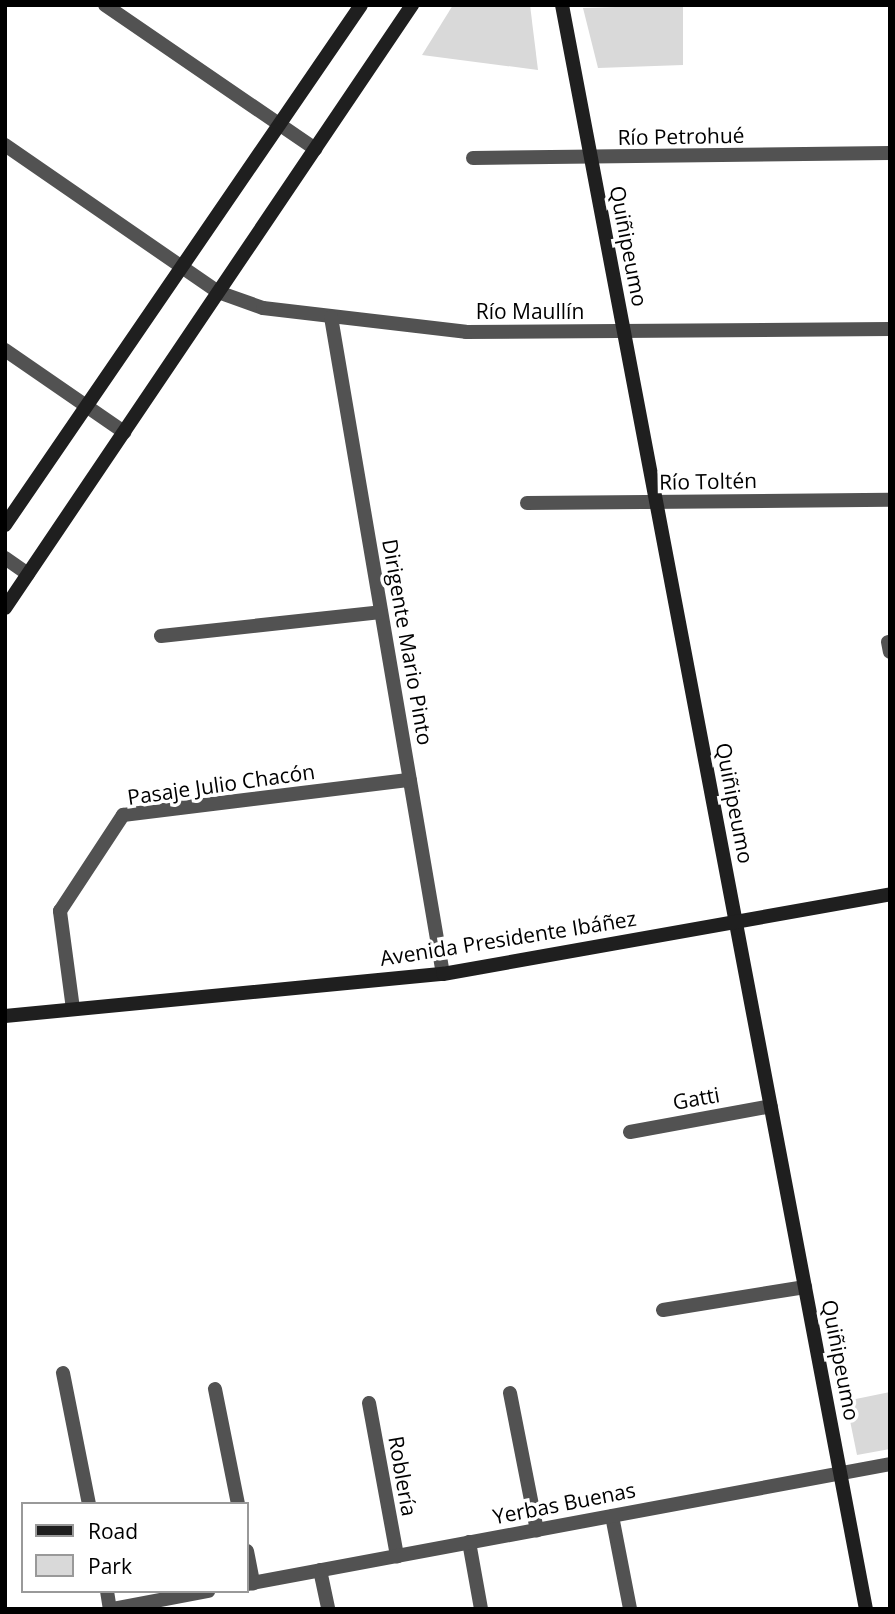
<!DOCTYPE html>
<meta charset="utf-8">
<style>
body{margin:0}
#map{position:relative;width:895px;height:1614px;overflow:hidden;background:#fff;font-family:"Open Sans",sans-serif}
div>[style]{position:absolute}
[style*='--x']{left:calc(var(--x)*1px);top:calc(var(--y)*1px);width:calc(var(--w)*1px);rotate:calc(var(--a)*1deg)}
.green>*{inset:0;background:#d9d9d9}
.street>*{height:14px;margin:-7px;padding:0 7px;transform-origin:7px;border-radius:7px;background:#525252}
.secondary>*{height:14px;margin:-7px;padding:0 7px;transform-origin:7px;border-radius:7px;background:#1f1f1f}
span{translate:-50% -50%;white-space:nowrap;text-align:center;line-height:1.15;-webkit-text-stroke:7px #fff;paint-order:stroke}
.street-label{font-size:21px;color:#000}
.frame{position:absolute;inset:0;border:7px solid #000;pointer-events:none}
.legend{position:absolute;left:21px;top:1502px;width:228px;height:91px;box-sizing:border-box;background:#fff;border:2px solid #999;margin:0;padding:9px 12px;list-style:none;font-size:21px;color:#000}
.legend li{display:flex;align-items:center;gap:14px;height:35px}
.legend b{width:35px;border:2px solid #999}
</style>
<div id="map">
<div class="green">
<div style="clip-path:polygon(453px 5px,530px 5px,538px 70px,422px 55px)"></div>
<div style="clip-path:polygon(683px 5px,683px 65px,598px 68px,583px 8px)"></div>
<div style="clip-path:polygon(890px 1392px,890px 1449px,857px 1455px,846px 1401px)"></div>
</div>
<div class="street">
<div style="--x:105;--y:5;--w:255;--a:34.4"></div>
<div style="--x:5;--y:145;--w:259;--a:34.6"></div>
<div style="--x:218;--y:292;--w:48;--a:19.6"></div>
<div style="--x:263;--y:308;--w:204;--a:6.7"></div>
<div style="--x:466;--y:332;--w:424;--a:-0.4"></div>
<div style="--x:473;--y:158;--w:417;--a:-0.7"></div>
<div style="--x:331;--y:317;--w:666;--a:80.33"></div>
<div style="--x:5;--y:350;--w:145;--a:34.6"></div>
<div style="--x:527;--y:503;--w:363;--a:-0.5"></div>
<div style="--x:5;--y:558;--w:28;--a:35"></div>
<div style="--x:161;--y:636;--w:221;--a:-6.2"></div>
<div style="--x:888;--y:642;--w:10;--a:79"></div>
<div style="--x:73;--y:1009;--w:99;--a:-97.6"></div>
<div style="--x:60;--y:911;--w:115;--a:-56.7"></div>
<div style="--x:123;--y:815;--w:289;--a:-7"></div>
<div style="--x:630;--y:1132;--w:143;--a:-10.4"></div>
<div style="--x:663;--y:1310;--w:144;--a:-9.2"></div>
<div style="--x:63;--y:1373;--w:134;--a:78.8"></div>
<div style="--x:215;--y:1389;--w:117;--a:78.7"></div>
<div style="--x:510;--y:1393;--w:140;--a:78.9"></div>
<div style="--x:369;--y:1403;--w:156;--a:79.6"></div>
<div style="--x:612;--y:1516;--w:95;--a:79"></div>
<div style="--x:469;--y:1542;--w:68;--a:79.8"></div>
<div style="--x:247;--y:1551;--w:33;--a:79"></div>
<div style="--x:320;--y:1570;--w:40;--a:78"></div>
<div style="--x:247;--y:1584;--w:654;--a:-10.57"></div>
<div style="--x:107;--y:1591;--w:18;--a:81"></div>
<div style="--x:113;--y:1609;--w:97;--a:-10.7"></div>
</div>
<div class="secondary">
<div style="--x:562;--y:5;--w:1633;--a:79.27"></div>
<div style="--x:5;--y:525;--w:630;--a:-55.6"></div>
<div style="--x:5;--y:608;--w:728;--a:-55.98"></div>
<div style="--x:5;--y:1016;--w:440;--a:-5.5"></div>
<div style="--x:443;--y:974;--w:454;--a:-10.1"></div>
</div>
<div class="street-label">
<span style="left:681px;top:136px;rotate:-1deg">Río Petrohué</span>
<span style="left:629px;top:246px;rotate:79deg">Quiñipeumo</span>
<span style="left:530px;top:311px">Río Maullín</span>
<span style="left:708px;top:481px;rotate:-1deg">Río Toltén</span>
<span style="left:408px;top:642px;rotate:80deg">Dirigente Mario Pinto</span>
<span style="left:221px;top:784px;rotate:-8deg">Pasaje Julio Chacón</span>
<span style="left:735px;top:803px;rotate:79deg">Quiñipeumo</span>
<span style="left:508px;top:938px;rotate:-9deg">Avenida Presidente Ibáñez</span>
<span style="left:696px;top:1098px;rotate:-10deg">Gatti</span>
<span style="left:841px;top:1360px;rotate:79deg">Quiñipeumo</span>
<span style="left:403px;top:1476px;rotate:80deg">Roblería</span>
<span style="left:564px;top:1503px;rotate:-11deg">Yerbas Buenas</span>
</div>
<div class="frame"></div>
<ul class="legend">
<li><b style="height:9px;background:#1f1f1f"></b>Road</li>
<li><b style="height:19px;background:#d9d9d9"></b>Park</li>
</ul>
</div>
